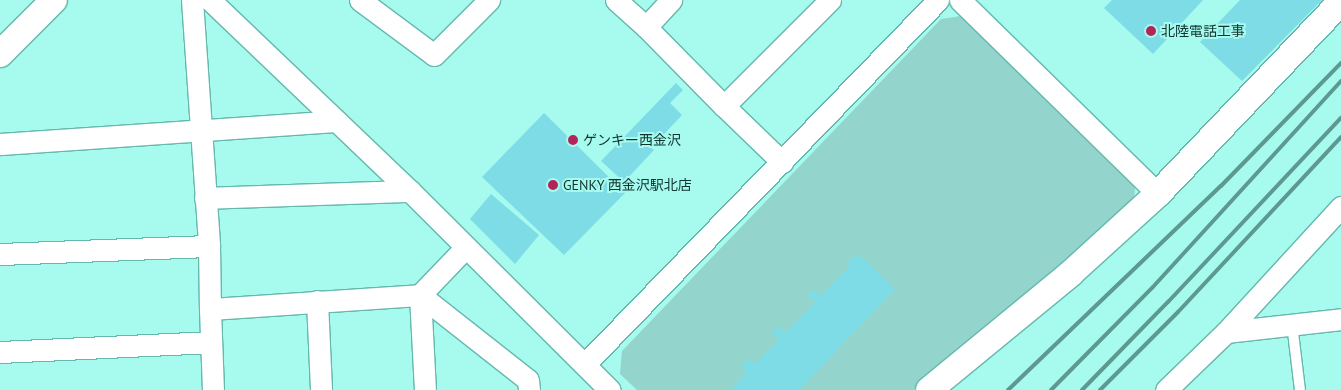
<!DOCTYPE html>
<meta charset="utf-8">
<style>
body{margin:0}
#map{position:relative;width:1341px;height:390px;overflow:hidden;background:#a6faee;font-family:"PT Sans","Noto Sans JP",sans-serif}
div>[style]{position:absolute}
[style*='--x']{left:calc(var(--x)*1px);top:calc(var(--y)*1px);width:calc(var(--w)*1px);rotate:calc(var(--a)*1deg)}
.green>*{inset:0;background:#93d5cc}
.building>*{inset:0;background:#7edce6}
.roads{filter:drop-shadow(1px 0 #65b8ad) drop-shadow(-1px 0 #65b8ad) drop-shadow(0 1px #65b8ad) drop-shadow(0 -1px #65b8ad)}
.service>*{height:10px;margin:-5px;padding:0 5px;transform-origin:5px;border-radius:5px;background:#fff}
.minor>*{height:21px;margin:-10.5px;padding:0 10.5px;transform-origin:10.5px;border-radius:10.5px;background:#fff}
.tertiary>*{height:26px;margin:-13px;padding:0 13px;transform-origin:13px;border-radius:13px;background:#fff}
.rail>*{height:4px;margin:-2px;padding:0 2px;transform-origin:2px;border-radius:2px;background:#5d9991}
.dots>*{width:14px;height:14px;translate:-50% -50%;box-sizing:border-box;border:2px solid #a6faee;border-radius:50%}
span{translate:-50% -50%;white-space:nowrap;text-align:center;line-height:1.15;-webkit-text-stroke:4px #a6faee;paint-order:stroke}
.poi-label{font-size:14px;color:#103430}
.left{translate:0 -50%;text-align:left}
</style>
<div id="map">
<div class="green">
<div style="clip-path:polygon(961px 16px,1135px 187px,1134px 201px,913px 390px,637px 390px,620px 374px,622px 351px,941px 19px)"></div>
</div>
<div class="building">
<div style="clip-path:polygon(1112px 0,1203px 0,1153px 54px,1104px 8px)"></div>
<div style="clip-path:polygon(1240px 0,1322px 0,1242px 81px,1200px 42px)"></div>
<div style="clip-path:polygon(676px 83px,683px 90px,670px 103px,682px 115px,651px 148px,654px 150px,624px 182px,601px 161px)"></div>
<div style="clip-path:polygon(544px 113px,625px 193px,564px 255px,482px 177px)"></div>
<div style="clip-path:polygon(491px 194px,539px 235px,515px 264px,470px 219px)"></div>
<div style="clip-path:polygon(855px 255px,858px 259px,861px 256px,895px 289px,799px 390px,731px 390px,747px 373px,741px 367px,749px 359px,755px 364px,779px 340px,772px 332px,778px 326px,785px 333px,816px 302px,808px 295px,814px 289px,821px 296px,850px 266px,847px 264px)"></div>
</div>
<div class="roads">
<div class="service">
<div style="--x:1292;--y:324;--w:66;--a:83.1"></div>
</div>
<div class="minor">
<div style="--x:192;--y:0;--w:247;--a:86"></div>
<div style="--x:209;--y:246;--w:63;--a:89.1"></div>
<div style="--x:210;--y:309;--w:210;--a:-3.8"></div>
<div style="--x:420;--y:295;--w:95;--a:87"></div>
<div style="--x:210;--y:0;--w:277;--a:43.7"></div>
<div style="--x:410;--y:191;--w:282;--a:44.9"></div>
<div style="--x:360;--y:0;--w:92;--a:36.6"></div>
<div style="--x:434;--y:55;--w:78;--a:-45"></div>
<div style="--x:616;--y:0;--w:40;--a:42"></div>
<div style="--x:646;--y:27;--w:37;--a:-47"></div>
<div style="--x:960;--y:0;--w:277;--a:44.4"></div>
<div style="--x:646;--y:27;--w:111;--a:45.4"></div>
<div style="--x:724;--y:106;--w:150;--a:-45"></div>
<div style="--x:724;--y:106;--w:81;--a:44"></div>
<div style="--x:0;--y:144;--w:337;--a:-3.9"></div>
<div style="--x:205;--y:198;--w:205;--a:-2"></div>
<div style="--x:466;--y:247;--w:66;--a:133.8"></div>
<div style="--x:420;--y:295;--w:137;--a:38.2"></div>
<div style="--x:528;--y:380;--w:10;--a:84"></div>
<div style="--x:0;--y:254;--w:209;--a:-2.2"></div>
<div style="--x:317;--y:301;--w:89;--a:87.4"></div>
<div style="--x:210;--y:309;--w:81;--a:87.9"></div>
<div style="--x:1226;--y:332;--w:170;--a:-47.4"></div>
<div style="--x:0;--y:352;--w:211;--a:-2.7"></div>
<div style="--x:585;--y:364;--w:507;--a:-45.88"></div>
<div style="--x:1166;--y:390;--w:83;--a:-44"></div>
<div style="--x:1226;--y:332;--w:116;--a:-6.4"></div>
</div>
<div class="tertiary">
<div style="--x:0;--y:54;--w:76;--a:-45"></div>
<div style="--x:929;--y:390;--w:183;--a:-39.4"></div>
<div style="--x:1070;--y:274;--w:119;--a:-42.3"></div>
<div style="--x:1158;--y:194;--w:265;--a:-46.4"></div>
</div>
</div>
<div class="rail">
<div style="--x:1008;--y:390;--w:295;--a:-43.8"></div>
<div style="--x:1221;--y:186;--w:172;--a:-45.7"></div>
<div style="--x:1051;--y:390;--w:144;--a:-45.3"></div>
<div style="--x:1152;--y:288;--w:280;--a:-47.6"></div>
<div style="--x:1082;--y:390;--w:123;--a:-45.7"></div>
<div style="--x:1168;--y:302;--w:253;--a:-46.8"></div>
<div style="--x:1100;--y:390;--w:110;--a:-45"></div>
<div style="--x:1178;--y:312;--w:239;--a:-47"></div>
</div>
<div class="dots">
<div style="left:1151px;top:31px;background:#b32559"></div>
<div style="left:573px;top:140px;background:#b32559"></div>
<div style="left:553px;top:185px;background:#b32559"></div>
</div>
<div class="poi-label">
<span class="left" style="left:1161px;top:31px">北陸電話工事</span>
<span class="left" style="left:583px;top:140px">ゲンキー西金沢</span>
<span class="left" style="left:563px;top:185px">GENKY 西金沢駅北店</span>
</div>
</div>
